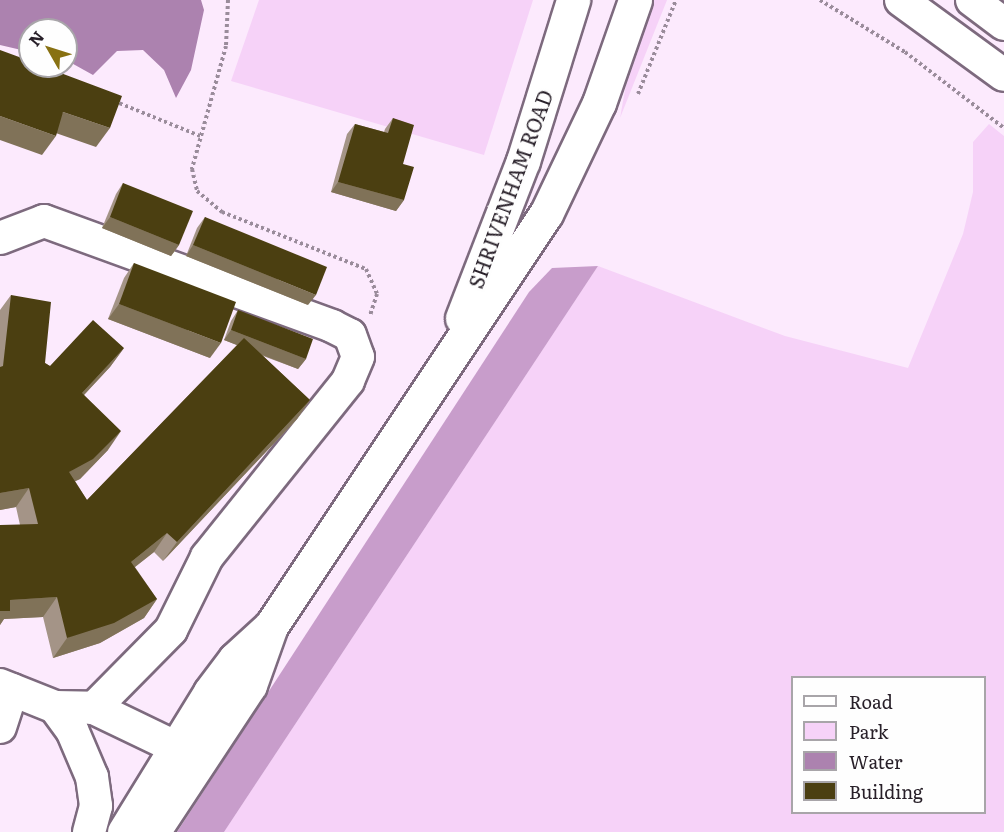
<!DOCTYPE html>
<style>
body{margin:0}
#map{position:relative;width:1004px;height:832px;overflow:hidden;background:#fceafd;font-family:Literata,serif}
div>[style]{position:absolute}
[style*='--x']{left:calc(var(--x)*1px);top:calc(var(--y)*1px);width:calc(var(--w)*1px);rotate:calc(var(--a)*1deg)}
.green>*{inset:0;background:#f6d2f8}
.forest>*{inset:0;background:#c89dcb}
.water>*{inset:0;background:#ac82af}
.path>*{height:4px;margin-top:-2px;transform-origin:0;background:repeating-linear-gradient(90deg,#9a8c9b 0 3px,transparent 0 6px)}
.roads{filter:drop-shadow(2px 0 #7d6a7e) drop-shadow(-2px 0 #7d6a7e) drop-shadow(0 2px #7d6a7e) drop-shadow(0 -2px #7d6a7e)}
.minor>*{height:32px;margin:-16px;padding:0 16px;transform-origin:16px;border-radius:16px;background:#fff}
.highway>*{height:33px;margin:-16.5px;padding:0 16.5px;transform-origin:16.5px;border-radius:16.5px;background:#fff}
.wall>*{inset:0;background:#a49487}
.shaded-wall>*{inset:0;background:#807258}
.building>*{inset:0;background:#4b3f11}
span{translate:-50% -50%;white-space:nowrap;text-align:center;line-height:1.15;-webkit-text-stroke:6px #fefefe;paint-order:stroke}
.street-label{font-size:20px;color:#282029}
.legend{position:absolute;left:791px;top:676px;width:195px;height:138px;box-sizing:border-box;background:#fefefe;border:2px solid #a8a5a9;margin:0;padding:8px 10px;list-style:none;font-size:18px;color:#282029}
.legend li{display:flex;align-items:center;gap:12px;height:30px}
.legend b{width:30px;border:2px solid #a8a5a9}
.north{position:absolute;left:18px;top:18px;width:60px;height:60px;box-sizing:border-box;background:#fefefe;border:2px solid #a8a5a9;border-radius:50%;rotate:309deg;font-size:16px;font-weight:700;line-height:24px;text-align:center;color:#282029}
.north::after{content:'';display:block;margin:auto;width:21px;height:27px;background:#887112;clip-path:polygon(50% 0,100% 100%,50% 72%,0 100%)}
</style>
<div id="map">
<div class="green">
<div style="clip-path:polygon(259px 0,533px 0,484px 155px,231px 81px)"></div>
<div style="clip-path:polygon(652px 0,667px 0,620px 118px,629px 68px)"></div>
<div style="clip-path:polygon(evenodd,989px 124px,1004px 136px,1004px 832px,224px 832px,598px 266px,785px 336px,908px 368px,963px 234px,973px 192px,973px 142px,989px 124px,792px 678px,984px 678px,984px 812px,792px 812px,792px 678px)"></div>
</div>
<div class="forest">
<div style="clip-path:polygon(598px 266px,224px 832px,177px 832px,529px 292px,552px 268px)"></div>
</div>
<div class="water">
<div style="clip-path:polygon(0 0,201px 0,204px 10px,191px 70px,176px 98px,164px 70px,143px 50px,117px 51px,93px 75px,66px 60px,66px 30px,30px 30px,30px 52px,0 45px)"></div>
</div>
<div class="path">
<div style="--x:228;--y:0;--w:46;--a:92.5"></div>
<div style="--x:226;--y:46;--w:128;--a:105.5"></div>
<div style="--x:192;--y:169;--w:23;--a:77"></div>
<div style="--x:197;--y:191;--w:33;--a:40"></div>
<div style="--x:222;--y:212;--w:155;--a:21.6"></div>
<div style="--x:366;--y:269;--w:27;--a:66"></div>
<div style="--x:377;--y:294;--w:22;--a:108"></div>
<div style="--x:820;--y:0;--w:100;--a:31.5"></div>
<div style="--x:905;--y:52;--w:125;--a:37.5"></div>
<div style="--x:638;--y:94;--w:101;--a:-68"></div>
<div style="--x:114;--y:101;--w:93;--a:22.1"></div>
</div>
<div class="roads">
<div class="minor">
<div style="--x:901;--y:0;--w:127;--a:36.1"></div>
<div style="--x:972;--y:0;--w:40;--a:37"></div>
<div style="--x:0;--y:238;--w:47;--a:-21.1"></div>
<div style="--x:44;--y:221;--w:307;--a:20"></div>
<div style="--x:332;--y:326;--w:20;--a:27"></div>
<div style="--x:350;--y:335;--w:23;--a:70"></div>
<div style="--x:358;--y:357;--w:26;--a:113"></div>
<div style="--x:348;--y:381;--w:226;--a:128.7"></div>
<div style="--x:207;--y:557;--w:81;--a:116.3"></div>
<div style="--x:171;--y:630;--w:110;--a:134.6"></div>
<div style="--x:0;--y:685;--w:59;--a:21.8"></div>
<div style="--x:55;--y:707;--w:39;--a:1"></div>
<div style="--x:94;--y:708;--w:88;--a:25.7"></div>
<div style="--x:55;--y:707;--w:29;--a:54"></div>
<div style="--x:72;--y:730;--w:51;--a:66.9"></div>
<div style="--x:92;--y:777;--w:29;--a:82"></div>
<div style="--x:96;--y:806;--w:27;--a:105"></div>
<div style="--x:0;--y:727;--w:39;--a:-72"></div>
</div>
<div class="highway">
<div style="--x:462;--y:318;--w:168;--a:-68.8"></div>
<div style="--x:523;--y:161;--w:169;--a:-72.7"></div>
<div style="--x:124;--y:832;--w:164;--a:-58.4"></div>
<div style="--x:210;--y:692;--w:41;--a:-52.9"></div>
<div style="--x:235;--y:659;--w:49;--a:-42.5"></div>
<div style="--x:271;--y:626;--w:495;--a:-56.3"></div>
<div style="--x:546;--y:214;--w:123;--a:-64.5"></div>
<div style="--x:599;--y:103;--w:109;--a:-70.7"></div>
<div style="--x:153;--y:832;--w:176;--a:-56.6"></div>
<div style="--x:250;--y:685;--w:63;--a:-70.4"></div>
</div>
</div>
<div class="wall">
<div style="clip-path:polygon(393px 118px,403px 164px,404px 200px,396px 211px,331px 192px,347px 134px,355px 124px,384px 132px,385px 129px)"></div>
<div style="clip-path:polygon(123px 183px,179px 245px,171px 256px,102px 228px,116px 194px)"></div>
<div style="clip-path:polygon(205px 217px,308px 305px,186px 256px,197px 228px)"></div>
<div style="clip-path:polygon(134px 263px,210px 358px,108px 319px,124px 278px)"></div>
<div style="clip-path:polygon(11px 295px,45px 363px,50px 366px,124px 348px,110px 367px,84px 395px,108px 450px,80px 479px,75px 481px,87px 500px,237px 345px,224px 340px,231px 321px,238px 310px,306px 359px,298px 369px,263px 356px,310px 400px,297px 419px,163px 561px,154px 552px,135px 567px,157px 599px,144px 618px,100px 643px,53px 658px,43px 617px,4px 619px,0 625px,0 525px,20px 525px,16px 507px,0 510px,0 310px)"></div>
</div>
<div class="shaded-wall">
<div style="clip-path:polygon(63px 112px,110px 128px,96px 147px,50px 131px)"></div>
<div style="clip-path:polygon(0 116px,56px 136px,42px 155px,0 140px)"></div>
<div style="clip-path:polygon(338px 182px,404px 200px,396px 211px,331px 192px)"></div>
<div style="clip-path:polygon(110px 217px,179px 245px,171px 256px,102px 228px)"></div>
<div style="clip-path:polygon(193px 245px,316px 295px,308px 305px,186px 256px)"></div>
<div style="clip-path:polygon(119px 304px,221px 343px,210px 358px,108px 319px)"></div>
<div style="clip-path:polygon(231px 330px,306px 359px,298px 369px,224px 340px)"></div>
<div style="clip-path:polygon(124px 348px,110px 367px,68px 412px,82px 393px)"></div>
<div style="clip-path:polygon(310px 400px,297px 419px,163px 561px,177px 542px)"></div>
<div style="clip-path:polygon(121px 431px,108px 450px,80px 479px,55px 491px,69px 472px)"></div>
<div style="clip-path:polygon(29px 488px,16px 507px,0 510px,0 493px)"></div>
<div style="clip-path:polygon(167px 533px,154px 552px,117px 581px,131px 562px)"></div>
<div style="clip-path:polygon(57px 597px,43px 617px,4px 619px,0 625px,0 611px,10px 600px)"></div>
<div style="clip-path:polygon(157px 599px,144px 618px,100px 643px,53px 658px,67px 638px)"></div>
</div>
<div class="building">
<div style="clip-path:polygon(0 50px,30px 61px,30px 66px,42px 66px,122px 96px,110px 128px,63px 112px,56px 136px,0 116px)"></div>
<div style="clip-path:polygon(393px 118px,414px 125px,403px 164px,414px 167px,404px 200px,338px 182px,355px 124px,388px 133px)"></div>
<div style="clip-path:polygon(123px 183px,193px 211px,179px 245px,110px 217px)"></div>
<div style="clip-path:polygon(205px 217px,327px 267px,316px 295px,193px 245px)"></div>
<div style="clip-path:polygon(134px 263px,236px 302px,221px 343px,119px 304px)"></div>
<div style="clip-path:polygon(11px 295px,51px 302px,45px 363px,50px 366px,93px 320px,124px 348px,82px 393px,121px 431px,93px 459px,69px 472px,87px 500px,244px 338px,310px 400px,177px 542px,167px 533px,131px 562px,157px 599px,114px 623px,67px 638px,57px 597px,10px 600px,10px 611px,0 611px,0 525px,38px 524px,29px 488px,0 493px,0 367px,3px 366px)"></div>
<div style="clip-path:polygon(238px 310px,313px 339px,306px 359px,231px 330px)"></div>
</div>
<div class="street-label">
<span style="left:510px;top:189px;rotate:-70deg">SHRIVENHAM ROAD</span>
</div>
<ul class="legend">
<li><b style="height:8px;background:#fff"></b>Road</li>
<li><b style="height:16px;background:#f6d2f8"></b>Park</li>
<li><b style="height:16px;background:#ac82af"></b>Water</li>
<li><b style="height:16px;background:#4b3f11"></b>Building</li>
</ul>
<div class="north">N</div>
</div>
